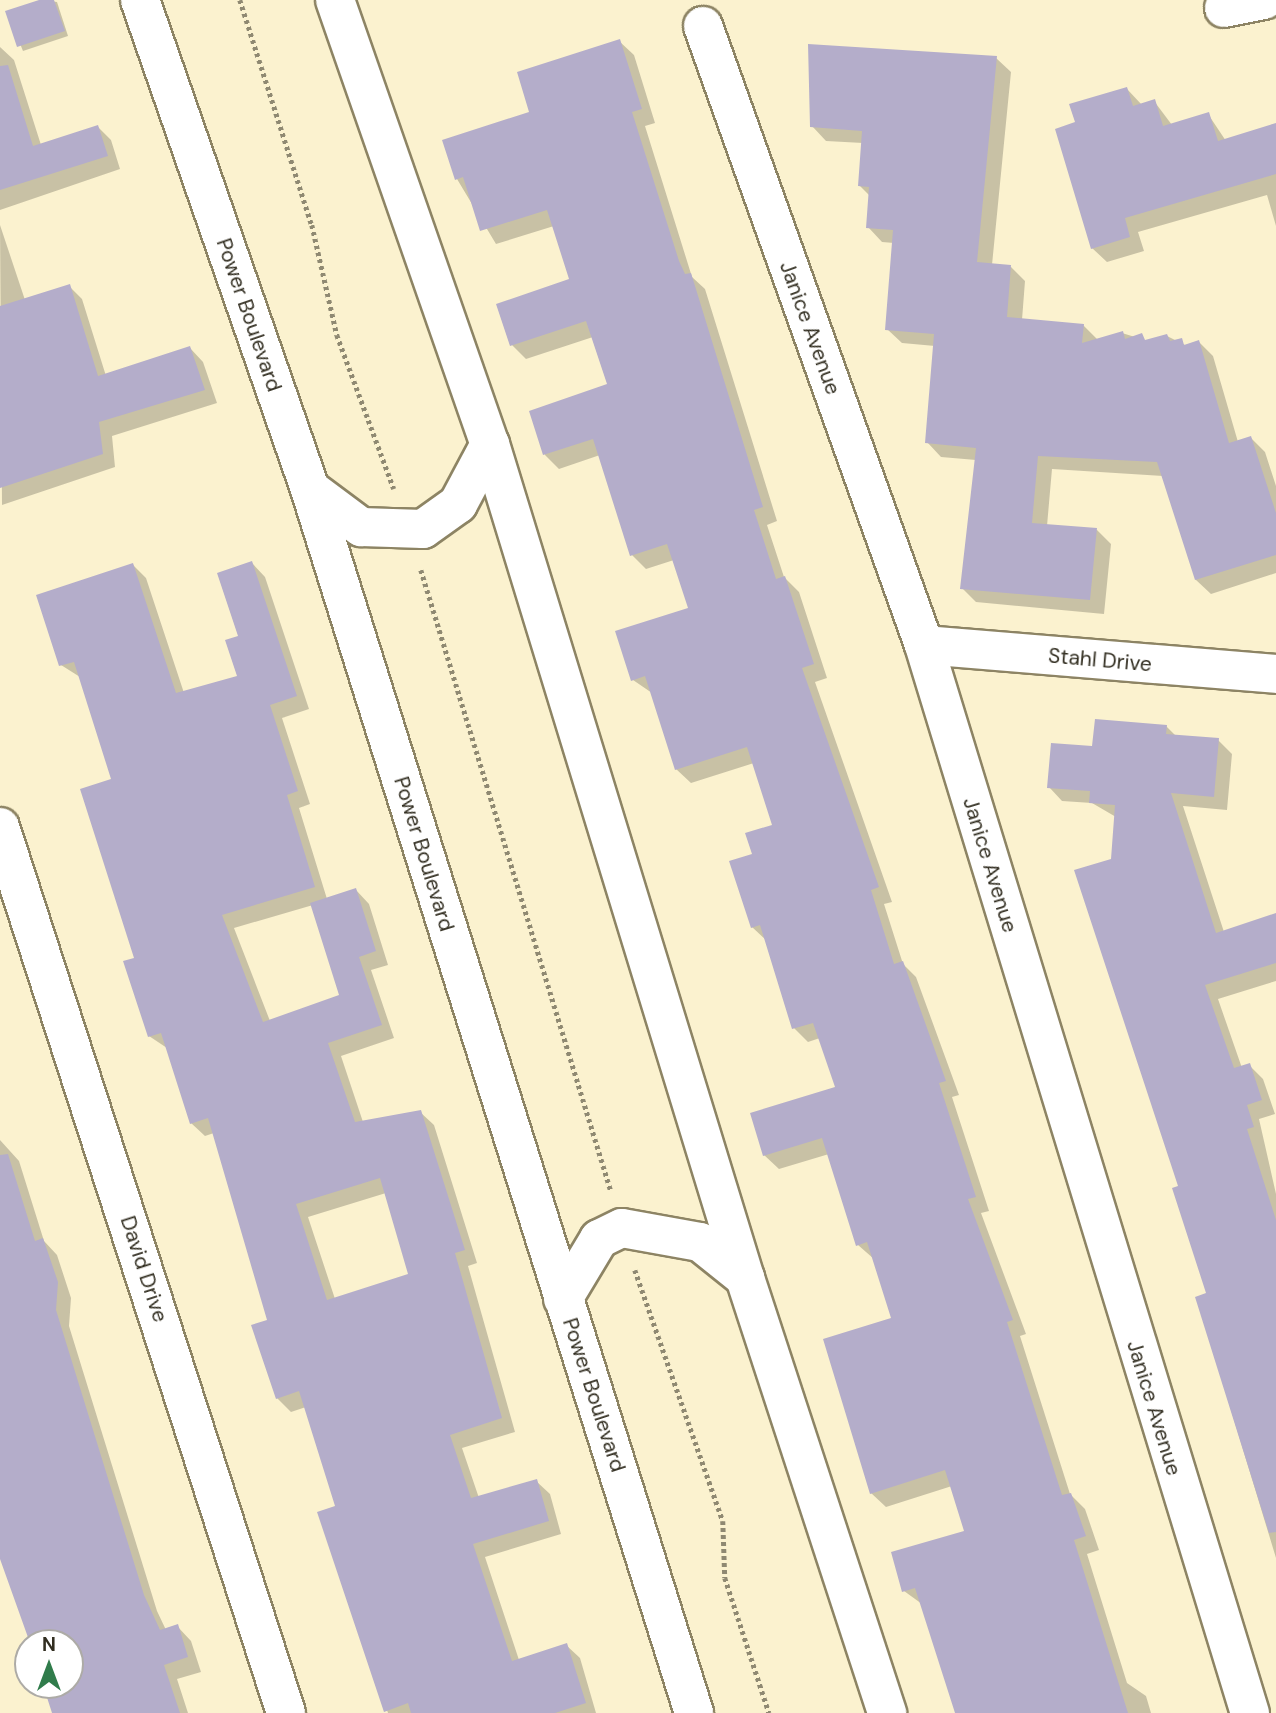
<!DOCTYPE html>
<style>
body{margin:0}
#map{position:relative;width:1276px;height:1713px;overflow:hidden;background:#fbf2cf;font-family:"DM Sans",sans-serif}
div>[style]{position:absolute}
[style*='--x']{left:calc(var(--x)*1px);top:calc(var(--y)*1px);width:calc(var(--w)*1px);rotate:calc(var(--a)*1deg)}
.shadow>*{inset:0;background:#0003}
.building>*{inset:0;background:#b4adca}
.path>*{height:4.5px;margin-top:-2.25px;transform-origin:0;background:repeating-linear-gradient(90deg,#8f8972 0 3.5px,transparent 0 7px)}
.roads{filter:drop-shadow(2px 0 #8d8464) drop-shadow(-2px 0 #8d8464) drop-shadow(0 2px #8d8464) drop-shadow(0 -2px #8d8464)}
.minor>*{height:38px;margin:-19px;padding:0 19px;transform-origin:19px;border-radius:19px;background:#fff}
.tertiary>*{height:38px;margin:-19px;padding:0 19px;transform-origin:19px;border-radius:19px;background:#fff}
span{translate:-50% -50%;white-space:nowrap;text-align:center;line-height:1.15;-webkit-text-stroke:5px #fff;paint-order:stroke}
.street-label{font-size:21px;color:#322e21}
.north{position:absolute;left:14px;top:1629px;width:70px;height:70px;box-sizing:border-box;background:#fff;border:2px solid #adaba6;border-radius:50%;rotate:0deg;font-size:19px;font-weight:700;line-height:28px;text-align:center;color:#322e21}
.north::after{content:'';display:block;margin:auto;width:24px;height:32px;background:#307c4b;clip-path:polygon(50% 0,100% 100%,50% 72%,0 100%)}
</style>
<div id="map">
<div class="shadow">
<div style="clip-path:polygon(44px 0,57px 2px,68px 36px,23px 51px,7px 12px)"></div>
<div style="clip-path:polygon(619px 41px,634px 55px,655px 123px,645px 126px,692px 277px,705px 289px,777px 521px,767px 525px,784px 577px,799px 592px,827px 678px,815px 682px,892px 902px,884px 904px,903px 964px,916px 977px,959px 1095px,952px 1097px,989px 1211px,981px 1213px,1026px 1334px,1020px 1336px,1070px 1494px,1085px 1509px,1099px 1550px,1087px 1554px,1127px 1683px,1146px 1696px,1151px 1713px,956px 1713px,922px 1604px,904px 1591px,967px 1533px,952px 1486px,886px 1507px,871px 1493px,893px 1319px,874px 1259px,858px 1245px,829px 1154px,779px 1169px,764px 1155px,837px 1089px,820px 1038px,808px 1042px,794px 1028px,767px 941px,752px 927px,754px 855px,775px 826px,754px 763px,691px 783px,676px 769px,652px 693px,633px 680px,690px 609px,674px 560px,646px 569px,632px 555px,600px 455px,559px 469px,545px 455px,531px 412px,609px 385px,593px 337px,526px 359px,512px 345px,571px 280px,554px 226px,496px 244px,457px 179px)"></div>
<div style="clip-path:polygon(0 47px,14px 60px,41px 145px,98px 127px,111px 140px,120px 169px,0 210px)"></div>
<div style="clip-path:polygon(996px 58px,1011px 72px,992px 265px,1011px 267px,1025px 281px,1022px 320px,1083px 325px,1098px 340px,1122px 333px,1148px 341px,1167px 336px,1187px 346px,1199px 342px,1213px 356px,1238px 442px,1251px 438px,1265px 452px,1276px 486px,1276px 573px,1211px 594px,1196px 580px,1163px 476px,1052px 469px,1047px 526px,1097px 530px,1111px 544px,1104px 614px,976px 602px,962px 588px,976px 460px,941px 457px,927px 442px,935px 346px,902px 343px,887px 329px,894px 243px,882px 242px,868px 227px,870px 196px,860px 186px,863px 143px,826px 141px,812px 126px)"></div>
<div style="clip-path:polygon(1127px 89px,1142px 105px,1154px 101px,1172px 125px,1208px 114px,1226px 141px,1276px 125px,1276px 226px,1267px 195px,1138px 232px,1144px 251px,1107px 262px,1092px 248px,1078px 124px)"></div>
<div style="clip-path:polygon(0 225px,25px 300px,69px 286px,82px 299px,106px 376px,190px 348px,203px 362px,217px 403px,112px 436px,115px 467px,2px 505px)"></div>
<div style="clip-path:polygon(evenodd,252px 563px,265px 577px,309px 709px,282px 718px,310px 804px,299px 808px,327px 899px,356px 890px,369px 904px,388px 965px,371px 970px,394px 1038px,341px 1056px,363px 1122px,420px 1112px,434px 1125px,477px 1263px,468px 1266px,515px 1432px,462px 1448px,479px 1498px,536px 1481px,550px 1494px,561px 1534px,485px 1557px,519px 1660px,566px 1645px,580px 1658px,596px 1713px,388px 1713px,319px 1513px,337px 1507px,306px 1407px,291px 1412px,277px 1398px,269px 1321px,214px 1133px,205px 1136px,191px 1123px,167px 1048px,149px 1036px,113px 780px,80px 677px,61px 665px,133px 565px,146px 578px,184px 693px,239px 677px,252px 563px,313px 905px,341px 996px,270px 1021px,234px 928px,313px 905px,252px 563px,386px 1193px,411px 1275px,335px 1299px,308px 1217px,386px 1193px)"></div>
<div style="clip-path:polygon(1166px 726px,1176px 736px,1218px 740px,1232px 754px,1227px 810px,1183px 806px,1224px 932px,1276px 920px,1276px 981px,1218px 999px,1242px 1068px,1249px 1065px,1263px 1079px,1275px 1114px,1259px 1119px,1276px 1194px,1276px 1558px,1197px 1298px,1208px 1295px,1112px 860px,1116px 817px,1092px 803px,1062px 801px,1049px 787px,1094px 748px)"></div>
<div style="clip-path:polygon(0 1140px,19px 1161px,44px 1241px,57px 1255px,71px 1298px,69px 1326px,157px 1611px,166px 1630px,177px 1626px,191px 1641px,201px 1672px,177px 1679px,188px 1713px,110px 1713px,45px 1685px,70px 1685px,70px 1643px,31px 1643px,0 1552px)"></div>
</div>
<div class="building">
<div style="clip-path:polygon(39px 0,54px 0,65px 31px,17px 47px,5px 11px)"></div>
<div style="clip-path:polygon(620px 39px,642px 109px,632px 112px,679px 261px,685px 274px,691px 273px,763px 507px,754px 510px,776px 579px,785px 576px,814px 664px,802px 668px,879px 887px,871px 890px,894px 964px,903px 961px,946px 1081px,939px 1083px,976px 1197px,968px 1199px,1013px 1320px,1007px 1322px,1062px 1495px,1071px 1493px,1086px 1536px,1074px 1540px,1128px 1713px,955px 1713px,915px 1588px,902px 1592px,891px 1552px,964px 1531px,945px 1470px,870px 1494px,823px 1339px,891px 1318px,867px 1242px,856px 1246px,822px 1138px,763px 1156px,750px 1113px,835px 1087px,813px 1023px,792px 1029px,760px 925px,751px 928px,729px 861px,752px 854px,745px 833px,772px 825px,747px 747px,675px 770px,645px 676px,631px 681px,615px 631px,688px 608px,667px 544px,630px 556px,593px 439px,543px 455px,529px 411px,607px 384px,586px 321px,510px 346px,496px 304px,569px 279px,547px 210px,480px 231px,463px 177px,455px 180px,442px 140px,529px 112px,517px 72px)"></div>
<div style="clip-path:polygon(808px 44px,997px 56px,977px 262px,1011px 265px,1007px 317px,1084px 324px,1082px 343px,1123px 331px,1125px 339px,1142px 333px,1145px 340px,1167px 334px,1170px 341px,1182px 338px,1184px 345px,1199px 340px,1229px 443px,1251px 436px,1276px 513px,1276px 555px,1195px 580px,1157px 462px,1038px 456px,1032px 523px,1097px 528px,1090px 600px,960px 589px,976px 448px,925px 443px,934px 334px,885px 330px,893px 230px,866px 228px,869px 187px,858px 186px,862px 131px,810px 127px)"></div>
<div style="clip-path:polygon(8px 65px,33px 146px,98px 125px,108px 156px,0 190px,0 66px)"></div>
<div style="clip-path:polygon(1127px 87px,1133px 106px,1155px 99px,1163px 126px,1209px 112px,1218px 141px,1276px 123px,1276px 174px,1125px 218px,1130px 237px,1091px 249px,1055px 129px,1075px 122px,1069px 104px)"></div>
<div style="clip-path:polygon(70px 284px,98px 376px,190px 346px,205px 390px,99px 422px,103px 454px,0 488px,0 306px)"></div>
<div style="clip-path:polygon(evenodd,252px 561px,297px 696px,270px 705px,298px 791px,287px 795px,315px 887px,222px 915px,263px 1022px,339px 995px,310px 903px,356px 888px,376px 951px,359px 957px,382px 1025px,328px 1043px,355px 1122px,421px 1110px,465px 1250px,455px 1253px,502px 1418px,450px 1435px,471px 1498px,537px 1479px,549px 1521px,473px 1544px,512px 1661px,567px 1643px,586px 1703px,555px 1713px,411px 1713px,408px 1703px,384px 1712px,317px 1512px,335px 1506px,299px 1391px,276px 1399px,251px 1325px,267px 1320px,208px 1118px,190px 1124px,161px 1033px,148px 1037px,123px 961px,134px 958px,80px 789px,111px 779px,74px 662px,59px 666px,36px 595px,133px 563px,176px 693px,237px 676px,225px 640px,238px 636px,217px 573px,252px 561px,380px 1178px,408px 1274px,327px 1300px,296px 1204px,380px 1178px)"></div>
<div style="clip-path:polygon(1095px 719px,1167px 725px,1166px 734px,1219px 738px,1214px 797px,1171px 793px,1216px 933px,1276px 913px,1276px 963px,1205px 985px,1234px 1068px,1250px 1063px,1262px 1100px,1247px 1105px,1254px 1127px,1247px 1129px,1276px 1220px,1276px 1532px,1269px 1533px,1195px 1297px,1206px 1293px,1172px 1188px,1178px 1186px,1074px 870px,1111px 859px,1115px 805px,1089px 803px,1090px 791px,1047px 788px,1051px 743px,1092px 746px)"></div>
<div style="clip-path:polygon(8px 1154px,35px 1241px,43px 1238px,58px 1282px,56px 1310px,144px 1595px,160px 1630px,178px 1624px,188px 1657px,164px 1665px,180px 1713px,52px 1713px,43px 1685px,70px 1685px,70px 1643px,30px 1643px,0 1559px,0 1155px)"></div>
</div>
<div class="path">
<div style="--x:240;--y:0;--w:236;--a:72.3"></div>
<div style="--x:312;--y:225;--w:113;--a:77.2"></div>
<div style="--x:337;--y:335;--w:164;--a:69.7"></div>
<div style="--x:421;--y:570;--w:649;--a:72.99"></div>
<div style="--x:635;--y:1270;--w:266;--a:70.7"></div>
<div style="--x:723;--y:1521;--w:57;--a:88"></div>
<div style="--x:725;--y:1578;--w:142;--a:71.9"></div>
</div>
<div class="roads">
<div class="minor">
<div style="--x:1224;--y:8;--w:41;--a:-11.3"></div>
<div style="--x:703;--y:26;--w:657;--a:70.35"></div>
<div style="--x:924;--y:645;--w:1117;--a:73.03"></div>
<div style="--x:924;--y:645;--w:353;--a:4.7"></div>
<div style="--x:0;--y:827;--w:931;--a:72.11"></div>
</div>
<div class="tertiary">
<div style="--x:140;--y:0;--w:518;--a:70.83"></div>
<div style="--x:310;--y:489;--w:1283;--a:72.58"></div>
<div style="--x:335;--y:0;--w:470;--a:70.8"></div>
<div style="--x:490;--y:444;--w:872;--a:73"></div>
<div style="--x:745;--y:1278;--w:458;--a:71.9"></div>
<div style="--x:310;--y:489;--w:64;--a:36.7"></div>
<div style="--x:361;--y:527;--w:62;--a:1.8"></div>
<div style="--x:423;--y:529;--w:43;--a:-35.5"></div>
<div style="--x:458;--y:504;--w:68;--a:-61.9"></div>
<div style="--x:563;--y:1299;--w:70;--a:-59"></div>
<div style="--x:599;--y:1239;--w:25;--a:-26"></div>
<div style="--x:622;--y:1228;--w:79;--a:10.2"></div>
<div style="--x:700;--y:1242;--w:58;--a:38.7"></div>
</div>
</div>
<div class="street-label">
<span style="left:249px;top:315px;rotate:71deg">Power Boulevard</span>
<span style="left:810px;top:328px;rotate:70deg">Janice Avenue</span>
<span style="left:1100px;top:660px;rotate:5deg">Stahl Drive</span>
<span style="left:424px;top:854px;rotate:73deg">Power Boulevard</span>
<span style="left:990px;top:865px;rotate:73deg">Janice Avenue</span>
<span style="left:144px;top:1269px;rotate:72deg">David Drive</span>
<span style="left:594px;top:1395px;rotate:72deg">Power Boulevard</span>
<span style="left:1154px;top:1408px;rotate:73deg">Janice Avenue</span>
</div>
<div class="north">N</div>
</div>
